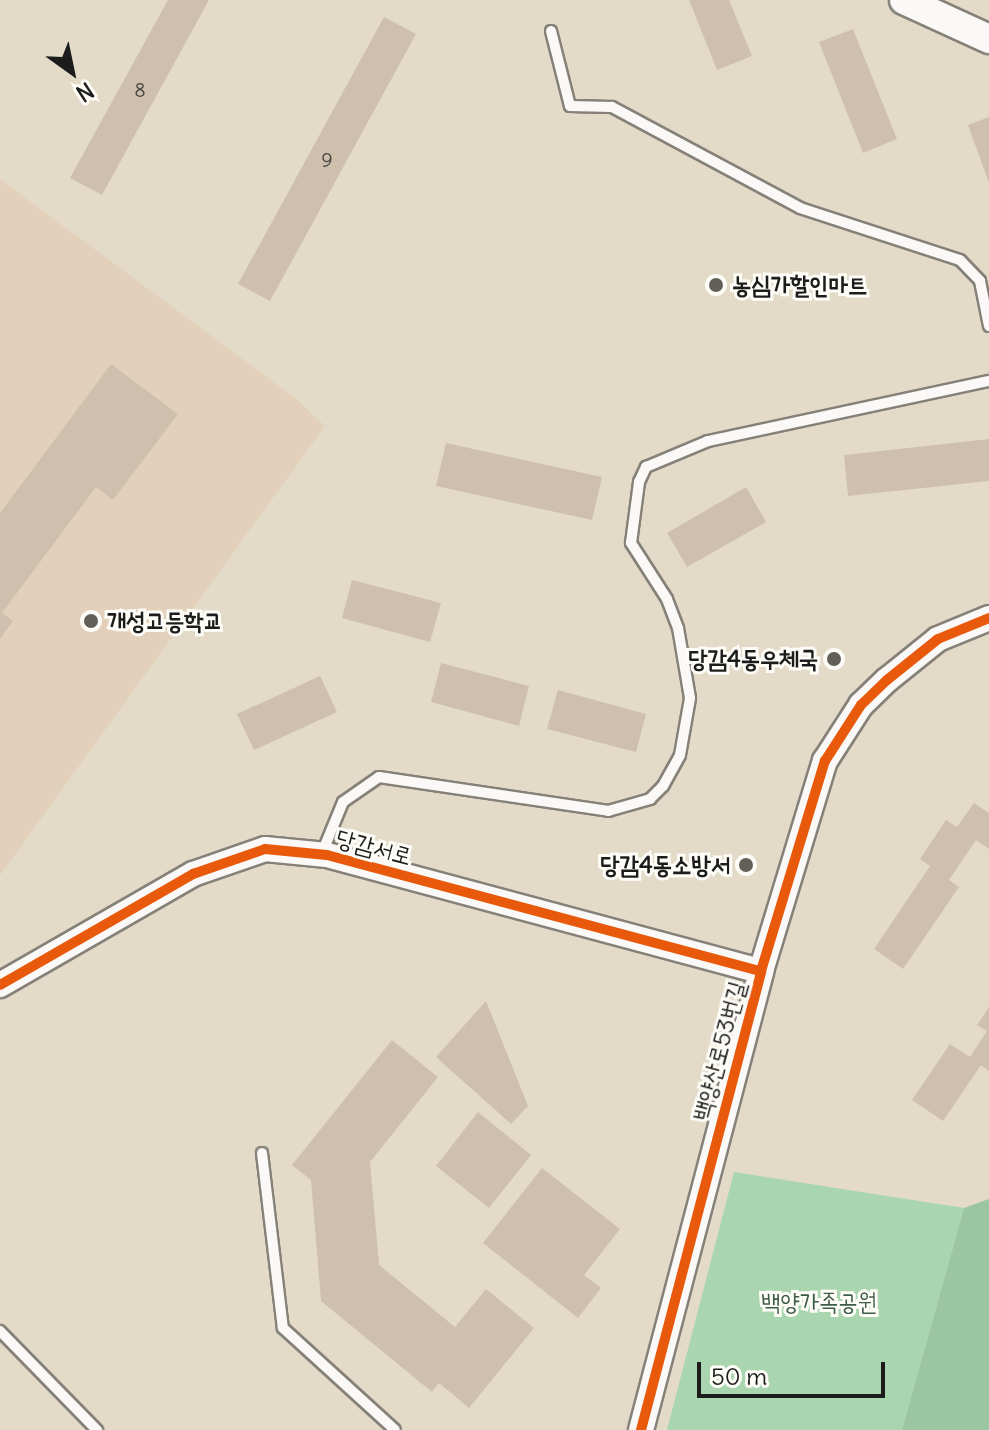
<!DOCTYPE html>
<meta charset="utf-8">
<style>
body{margin:0}
#map{position:relative;width:989px;height:1430px;overflow:hidden;background:#e3dac8;font-family:Delius,"Poor Story",sans-serif}
div>[style]{position:absolute}
[style*='--x']{left:calc(var(--x)*1px);top:calc(var(--y)*1px);width:calc(var(--w)*1px);rotate:calc(var(--a)*1deg)}
.built>*{inset:0;background:#e3d0bb}
.green>*{inset:0;background:#a9d6ae}
.forest>*{inset:0;background:#9cc5a1}
.building>*{inset:0;background:#cfc0ae}
.roads{filter:drop-shadow(2px 0 #868178) drop-shadow(-2px 0 #868178) drop-shadow(0 2px #868178) drop-shadow(0 -2px #868178)}
.service>*{height:10px;margin:-5px;padding:0 5px;transform-origin:5px;border-radius:5px;background:#fbf9f7}
.tertiary>*{height:24px;margin:-12px;padding:0 12px;transform-origin:12px;border-radius:12px;background:#fbf9f7}
.secondary>*{height:28px;margin:-14px;padding:0 14px;transform-origin:14px;border-radius:14px;background:#fbf9f7}
.cycleway>*{height:10px;margin:-5px;padding:0 5px;transform-origin:5px;border-radius:5px;background:#e8590c}
.dots>*{width:22px;height:22px;translate:-50% -50%;box-sizing:border-box;border:4px solid #fdfcf7;border-radius:50%}
span{translate:-50% -50%;white-space:nowrap;text-align:center;line-height:1.15;-webkit-text-stroke:6px #fdfcf7;paint-order:stroke}
.number-label{font-size:20px;color:#494540}
.number-label span{-webkit-text-stroke-width:0}
.poi-label{font-size:24px;color:#1c1c1c;font-weight:700}
.left{translate:0 -50%;text-align:left}
.right{translate:-100% -50%;text-align:right}
.street-label{font-size:24px;color:#1c1c1c}
.park-label{font-size:24px;color:#3d5c48}
.north{position:absolute;left:32px;top:32px;width:80px;height:80px;-webkit-text-stroke:6px #fdfcf7;paint-order:stroke;rotate:147deg;font-size:22px;font-weight:700;line-height:32px;text-align:center;color:#1c1c1c}
.north::after{content:'';display:block;margin:auto;width:28px;height:36px;background:#1c1c1c;clip-path:polygon(50% 0,100% 100%,50% 72%,0 100%)}
.scale{position:absolute;left:697px;top:1362px;width:188px;height:36px;box-sizing:border-box;border:4px solid #1c1c1c;border-top:0;padding-left:10px;font-size:24px;line-height:28px;white-space:nowrap;color:#1c1c1c;-webkit-text-stroke:6px #fdfcf7;paint-order:stroke}
</style>
<div id="map">
<div class="built">
<div style="clip-path:polygon(0 179px,295px 398px,325px 426px,0 875px)"></div>
</div>
<div class="green">
<div style="clip-path:polygon(734px 1172px,964px 1208px,902px 1430px,667px 1430px)"></div>
</div>
<div class="forest">
<div style="clip-path:polygon(989px 1199px,989px 1430px,902px 1430px,964px 1208px)"></div>
</div>
<div class="building">
<div style="clip-path:polygon(168px 0,209px 0,102px 195px,70px 178px)"></div>
<div style="clip-path:polygon(689px 0,729px 0,752px 56px,717px 70px)"></div>
<div style="clip-path:polygon(384px 17px,416px 34px,270px 301px,238px 284px)"></div>
<div style="clip-path:polygon(853px 29px,897px 139px,863px 153px,819px 42px)"></div>
<div style="clip-path:polygon(989px 117px,989px 183px,968px 125px)"></div>
<div style="clip-path:polygon(111px 364px,178px 414px,113px 500px,96px 487px,2px 613px,13px 621px,0 639px,0 513px)"></div>
<div style="clip-path:polygon(989px 439px,989px 481px,848px 496px,844px 455px)"></div>
<div style="clip-path:polygon(446px 443px,602px 477px,592px 520px,436px 486px)"></div>
<div style="clip-path:polygon(746px 487px,766px 522px,687px 567px,667px 533px)"></div>
<div style="clip-path:polygon(352px 580px,441px 603px,430px 642px,342px 618px)"></div>
<div style="clip-path:polygon(441px 663px,529px 686px,519px 726px,431px 702px)"></div>
<div style="clip-path:polygon(320px 676px,337px 712px,254px 750px,237px 714px)"></div>
<div style="clip-path:polygon(558px 690px,646px 714px,636px 752px,547px 729px)"></div>
<div style="clip-path:polygon(974px 803px,989px 813px,989px 849px,976px 840px,949px 880px,959px 887px,903px 969px,874px 949px,930px 866px,920px 859px,946px 820px,957px 827px)"></div>
<div style="clip-path:polygon(486px 1001px,528px 1106px,511px 1124px,436px 1057px)"></div>
<div style="clip-path:polygon(989px 1007px,989px 1071px,981px 1065px,943px 1121px,912px 1100px,950px 1044px,970px 1057px,987px 1031px,977px 1025px)"></div>
<div style="clip-path:polygon(392px 1040px,438px 1077px,370px 1162px,379px 1265px,455px 1327px,486px 1289px,534px 1328px,469px 1408px,439px 1383px,432px 1392px,321px 1301px,311px 1180px,292px 1165px)"></div>
<div style="clip-path:polygon(478px 1112px,531px 1155px,489px 1208px,436px 1166px)"></div>
<div style="clip-path:polygon(542px 1168px,620px 1229px,584px 1275px,601px 1288px,578px 1318px,483px 1243px)"></div>
</div>
<div class="roads">
<div class="service">
<div style="--x:551;--y:31;--w:77;--a:75.8"></div>
<div style="--x:570;--y:106;--w:42;--a:1.4"></div>
<div style="--x:612;--y:107;--w:213;--a:28.2"></div>
<div style="--x:800;--y:208;--w:168;--a:18"></div>
<div style="--x:960;--y:260;--w:29;--a:46"></div>
<div style="--x:980;--y:281;--w:46;--a:78.7"></div>
<div style="--x:322;--y:853;--w:55;--a:-67.6"></div>
<div style="--x:343;--y:802;--w:44;--a:-34.8"></div>
<div style="--x:379;--y:777;--w:232;--a:8.4"></div>
<div style="--x:608;--y:811;--w:44;--a:-15.9"></div>
<div style="--x:650;--y:799;--w:18;--a:-45"></div>
<div style="--x:663;--y:786;--w:35;--a:-61"></div>
<div style="--x:680;--y:755;--w:58;--a:-80"></div>
<div style="--x:690;--y:698;--w:71;--a:-99.7"></div>
<div style="--x:678;--y:628;--w:31;--a:-111"></div>
<div style="--x:667;--y:599;--w:67;--a:-122.7"></div>
<div style="--x:631;--y:543;--w:62;--a:-82.5"></div>
<div style="--x:639;--y:482;--w:17;--a:-65"></div>
<div style="--x:646;--y:467;--w:67;--a:-22.8"></div>
<div style="--x:708;--y:441;--w:287;--a:-12.1"></div>
<div style="--x:262;--y:1153;--w:176;--a:83.2"></div>
<div style="--x:283;--y:1328;--w:151;--a:42.3"></div>
<div style="--x:0;--y:1331;--w:139;--a:45.6"></div>
</div>
<div class="tertiary">
<div style="--x:0;--y:985;--w:223;--a:-29.9"></div>
<div style="--x:193;--y:874;--w:76;--a:-19.1"></div>
<div style="--x:265;--y:849;--w:62;--a:5.5"></div>
<div style="--x:327;--y:855;--w:449;--a:15"></div>
<div style="--x:641;--y:1430;--w:474;--a:-75.3"></div>
<div style="--x:761;--y:971;--w:220;--a:-73.1"></div>
<div style="--x:825;--y:761;--w:67;--a:-57.3"></div>
<div style="--x:861;--y:705;--w:36;--a:-44"></div>
<div style="--x:887;--y:680;--w:65;--a:-38.8"></div>
<div style="--x:938;--y:639;--w:55;--a:-22.4"></div>
</div>
<div class="secondary">
<div style="--x:904;--y:0;--w:94;--a:24.6"></div>
</div>
</div>
<div class="cycleway">
<div style="--x:0;--y:985;--w:223;--a:-29.9"></div>
<div style="--x:193;--y:874;--w:76;--a:-19.1"></div>
<div style="--x:265;--y:849;--w:62;--a:5.5"></div>
<div style="--x:327;--y:855;--w:449;--a:15"></div>
<div style="--x:641;--y:1430;--w:474;--a:-75.3"></div>
<div style="--x:761;--y:971;--w:220;--a:-73.1"></div>
<div style="--x:825;--y:761;--w:67;--a:-57.3"></div>
<div style="--x:861;--y:705;--w:36;--a:-44"></div>
<div style="--x:887;--y:680;--w:65;--a:-38.8"></div>
<div style="--x:938;--y:639;--w:55;--a:-22.4"></div>
</div>
<div class="dots">
<div style="left:716px;top:285px;background:#625e58"></div>
<div style="left:91px;top:621px;background:#625e58"></div>
<div style="left:834px;top:659px;background:#625e58"></div>
<div style="left:746px;top:865px;background:#625e58"></div>
</div>
<div class="number-label">
<span style="left:140px;top:89px">8</span>
<span style="left:327px;top:159px">9</span>
</div>
<div class="poi-label">
<span class="left" style="left:732px;top:285px">농심가할인마트</span>
<span class="left" style="left:107px;top:621px">개성고등학교</span>
<span class="right" style="left:818px;top:659px">당감4동우체국</span>
<span class="right" style="left:730px;top:865px">당감4동소방서</span>
</div>
<div class="street-label">
<span style="left:374px;top:847px;rotate:15deg">당감서로</span>
<span style="left:719px;top:1051px;rotate:-75deg">백양산로53번길</span>
</div>
<div class="park-label">
<span style="left:819px;top:1302px">백양가족공원</span>
</div>
<div class="north">N</div>
<div class="scale">50 m</div>
</div>
